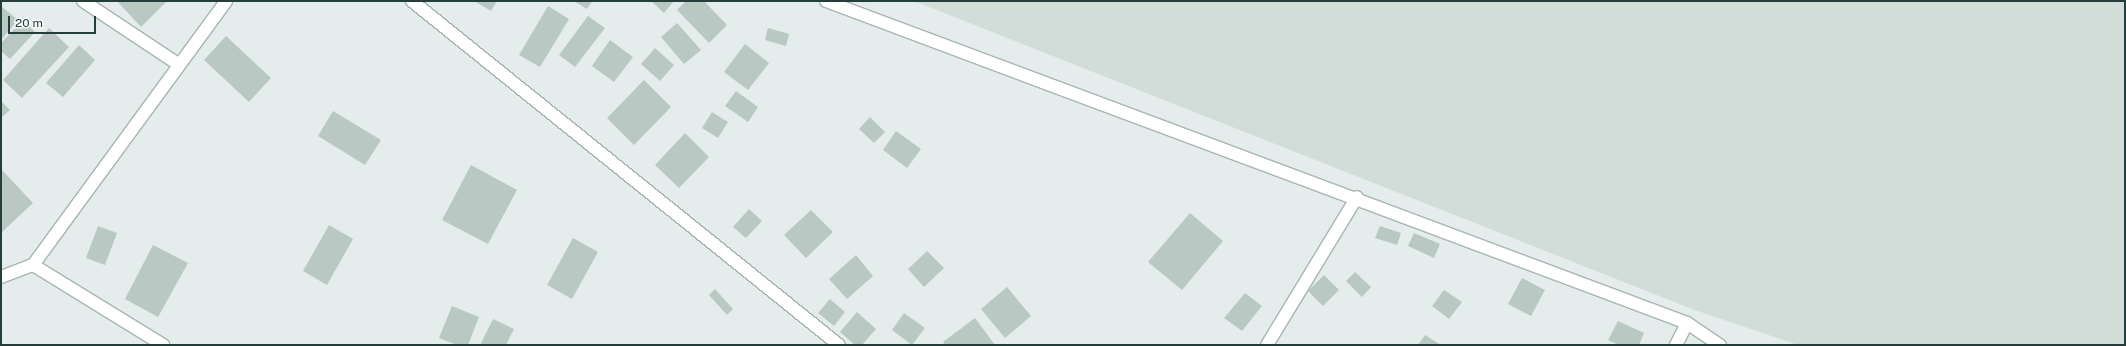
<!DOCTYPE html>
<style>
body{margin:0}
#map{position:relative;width:2126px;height:346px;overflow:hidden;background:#e4edeb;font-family:"Public Sans",sans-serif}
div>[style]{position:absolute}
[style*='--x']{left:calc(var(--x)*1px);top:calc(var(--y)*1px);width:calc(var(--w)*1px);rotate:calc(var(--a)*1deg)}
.built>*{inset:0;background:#d2ddda}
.building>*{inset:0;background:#bac8c4}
.roads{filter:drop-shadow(1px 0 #a7b5b3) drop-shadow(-1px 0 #a7b5b3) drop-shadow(0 1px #a7b5b3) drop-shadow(0 -1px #a7b5b3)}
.minor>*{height:12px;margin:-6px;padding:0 6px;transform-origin:6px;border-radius:6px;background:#fff}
span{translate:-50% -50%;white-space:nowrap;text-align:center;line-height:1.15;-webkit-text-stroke:3.5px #f5f9f8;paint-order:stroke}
.frame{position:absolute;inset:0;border:2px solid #243e3c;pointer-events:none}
.scale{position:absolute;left:8px;top:16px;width:88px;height:18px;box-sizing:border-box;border:2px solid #243e3c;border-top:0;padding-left:5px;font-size:12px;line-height:14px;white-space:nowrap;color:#243e3c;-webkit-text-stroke:3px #f5f9f8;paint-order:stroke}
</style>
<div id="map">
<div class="built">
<div style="clip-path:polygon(914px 1px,2125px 1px,2125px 345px,1798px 345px,1692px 309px)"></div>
</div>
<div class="building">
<div style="clip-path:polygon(117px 1px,165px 1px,166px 2px,141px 27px)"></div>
<div style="clip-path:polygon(474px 1px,497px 1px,491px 11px)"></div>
<div style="clip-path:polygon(574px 1px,592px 1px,587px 9px)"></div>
<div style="clip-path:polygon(651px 1px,674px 1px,664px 13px)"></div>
<div style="clip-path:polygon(686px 1px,704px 1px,727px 25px,709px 43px,677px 10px)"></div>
<div style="clip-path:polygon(1px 6px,18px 20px,1px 40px)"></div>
<div style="clip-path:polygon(548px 6px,569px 19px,540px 67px,519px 55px)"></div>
<div style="clip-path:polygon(588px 16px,605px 28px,575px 67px,559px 55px)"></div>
<div style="clip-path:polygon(23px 20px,35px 32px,10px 59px,1px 51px,1px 43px)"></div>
<div style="clip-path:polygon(677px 23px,701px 50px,684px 64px,661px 37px)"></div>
<div style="clip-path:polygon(49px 28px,69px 47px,22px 98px,3px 80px)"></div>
<div style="clip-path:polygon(768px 28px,789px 34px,786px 46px,765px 40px)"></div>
<div style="clip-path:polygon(226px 36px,271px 78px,249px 102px,204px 60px)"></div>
<div style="clip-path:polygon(610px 40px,633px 57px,614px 82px,592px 66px)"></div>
<div style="clip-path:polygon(745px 44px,769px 63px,748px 90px,724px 72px)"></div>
<div style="clip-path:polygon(79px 45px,95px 60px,63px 97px,46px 83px)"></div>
<div style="clip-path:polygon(655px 48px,674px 65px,660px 81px,641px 64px)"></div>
<div style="clip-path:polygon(644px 80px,671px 107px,634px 145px,607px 118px)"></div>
<div style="clip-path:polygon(736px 91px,758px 107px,748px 122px,725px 106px)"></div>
<div style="clip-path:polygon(1px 101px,10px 110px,1px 118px)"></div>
<div style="clip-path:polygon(333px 111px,381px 140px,365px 165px,318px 136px)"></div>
<div style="clip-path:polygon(712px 112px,728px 122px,718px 138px,702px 128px)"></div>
<div style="clip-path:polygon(870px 117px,885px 132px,874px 143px,859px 129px)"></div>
<div style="clip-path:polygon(896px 131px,921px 149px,907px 168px,883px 150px)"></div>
<div style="clip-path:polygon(685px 133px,709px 157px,679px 188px,655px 165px)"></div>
<div style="clip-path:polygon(471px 165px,517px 190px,488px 244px,442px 220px)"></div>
<div style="clip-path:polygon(1px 169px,33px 203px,1px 233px)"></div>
<div style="clip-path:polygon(749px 209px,762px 221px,746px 238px,733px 227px)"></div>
<div style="clip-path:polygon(811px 210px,833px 232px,806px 258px,784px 235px)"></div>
<div style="clip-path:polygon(1190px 213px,1223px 241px,1182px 290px,1148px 262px)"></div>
<div style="clip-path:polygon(329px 225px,353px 239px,327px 285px,303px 271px)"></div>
<div style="clip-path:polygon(98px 226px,117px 233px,105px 265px,86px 258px)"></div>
<div style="clip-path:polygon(1380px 226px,1401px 233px,1397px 245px,1375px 238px)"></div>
<div style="clip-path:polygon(1414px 233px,1440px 244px,1434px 258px,1408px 246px)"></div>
<div style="clip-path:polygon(573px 238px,598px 252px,572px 299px,547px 285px)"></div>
<div style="clip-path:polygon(153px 245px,188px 263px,158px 317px,125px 299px)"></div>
<div style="clip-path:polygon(927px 251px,944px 268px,924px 287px,908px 269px)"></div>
<div style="clip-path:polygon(856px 255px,873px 276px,847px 299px,829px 279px)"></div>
<div style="clip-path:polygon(1355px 272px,1371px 287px,1362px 297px,1346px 281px)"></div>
<div style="clip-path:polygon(1324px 275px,1339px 290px,1323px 306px,1308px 291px)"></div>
<div style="clip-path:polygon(1522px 278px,1545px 290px,1531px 316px,1508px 304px)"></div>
<div style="clip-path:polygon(1007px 287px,1031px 316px,1005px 338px,981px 309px)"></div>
<div style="clip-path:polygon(715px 289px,733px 309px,727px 315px,709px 295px)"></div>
<div style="clip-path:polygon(1444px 290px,1462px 302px,1449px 319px,1432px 306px)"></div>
<div style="clip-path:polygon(1245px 293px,1262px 306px,1242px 331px,1224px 318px)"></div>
<div style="clip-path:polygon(830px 299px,845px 312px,834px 326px,818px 313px)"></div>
<div style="clip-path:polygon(452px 306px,479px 317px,468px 345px,457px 345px,439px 338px)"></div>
<div style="clip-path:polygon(857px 312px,876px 329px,862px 345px,855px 345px,840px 332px)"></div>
<div style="clip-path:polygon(904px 313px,925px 328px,912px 345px,892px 330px)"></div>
<div style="clip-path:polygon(975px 318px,995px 345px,945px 345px,943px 342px)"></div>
<div style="clip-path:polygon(493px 319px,514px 329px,506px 345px,480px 345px)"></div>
<div style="clip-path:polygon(1618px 321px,1644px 333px,1639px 345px,1619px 345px,1608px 340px)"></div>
<div style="clip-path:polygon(1425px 335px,1441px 345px,1418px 345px)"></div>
</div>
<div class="roads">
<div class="minor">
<div style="--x:83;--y:1;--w:114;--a:33.6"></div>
<div style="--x:412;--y:1;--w:548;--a:38.86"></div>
<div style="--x:826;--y:1;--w:919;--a:20.5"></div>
<div style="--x:1687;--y:323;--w:40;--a:34"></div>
<div style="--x:33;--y:265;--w:327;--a:-53.8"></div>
<div style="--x:1;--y:277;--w:34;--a:-21"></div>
<div style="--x:33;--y:265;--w:153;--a:31.6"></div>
<div style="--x:1267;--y:345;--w:173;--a:-58.7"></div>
<div style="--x:1676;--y:345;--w:25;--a:-63"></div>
</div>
</div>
<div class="frame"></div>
<div class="scale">20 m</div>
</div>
